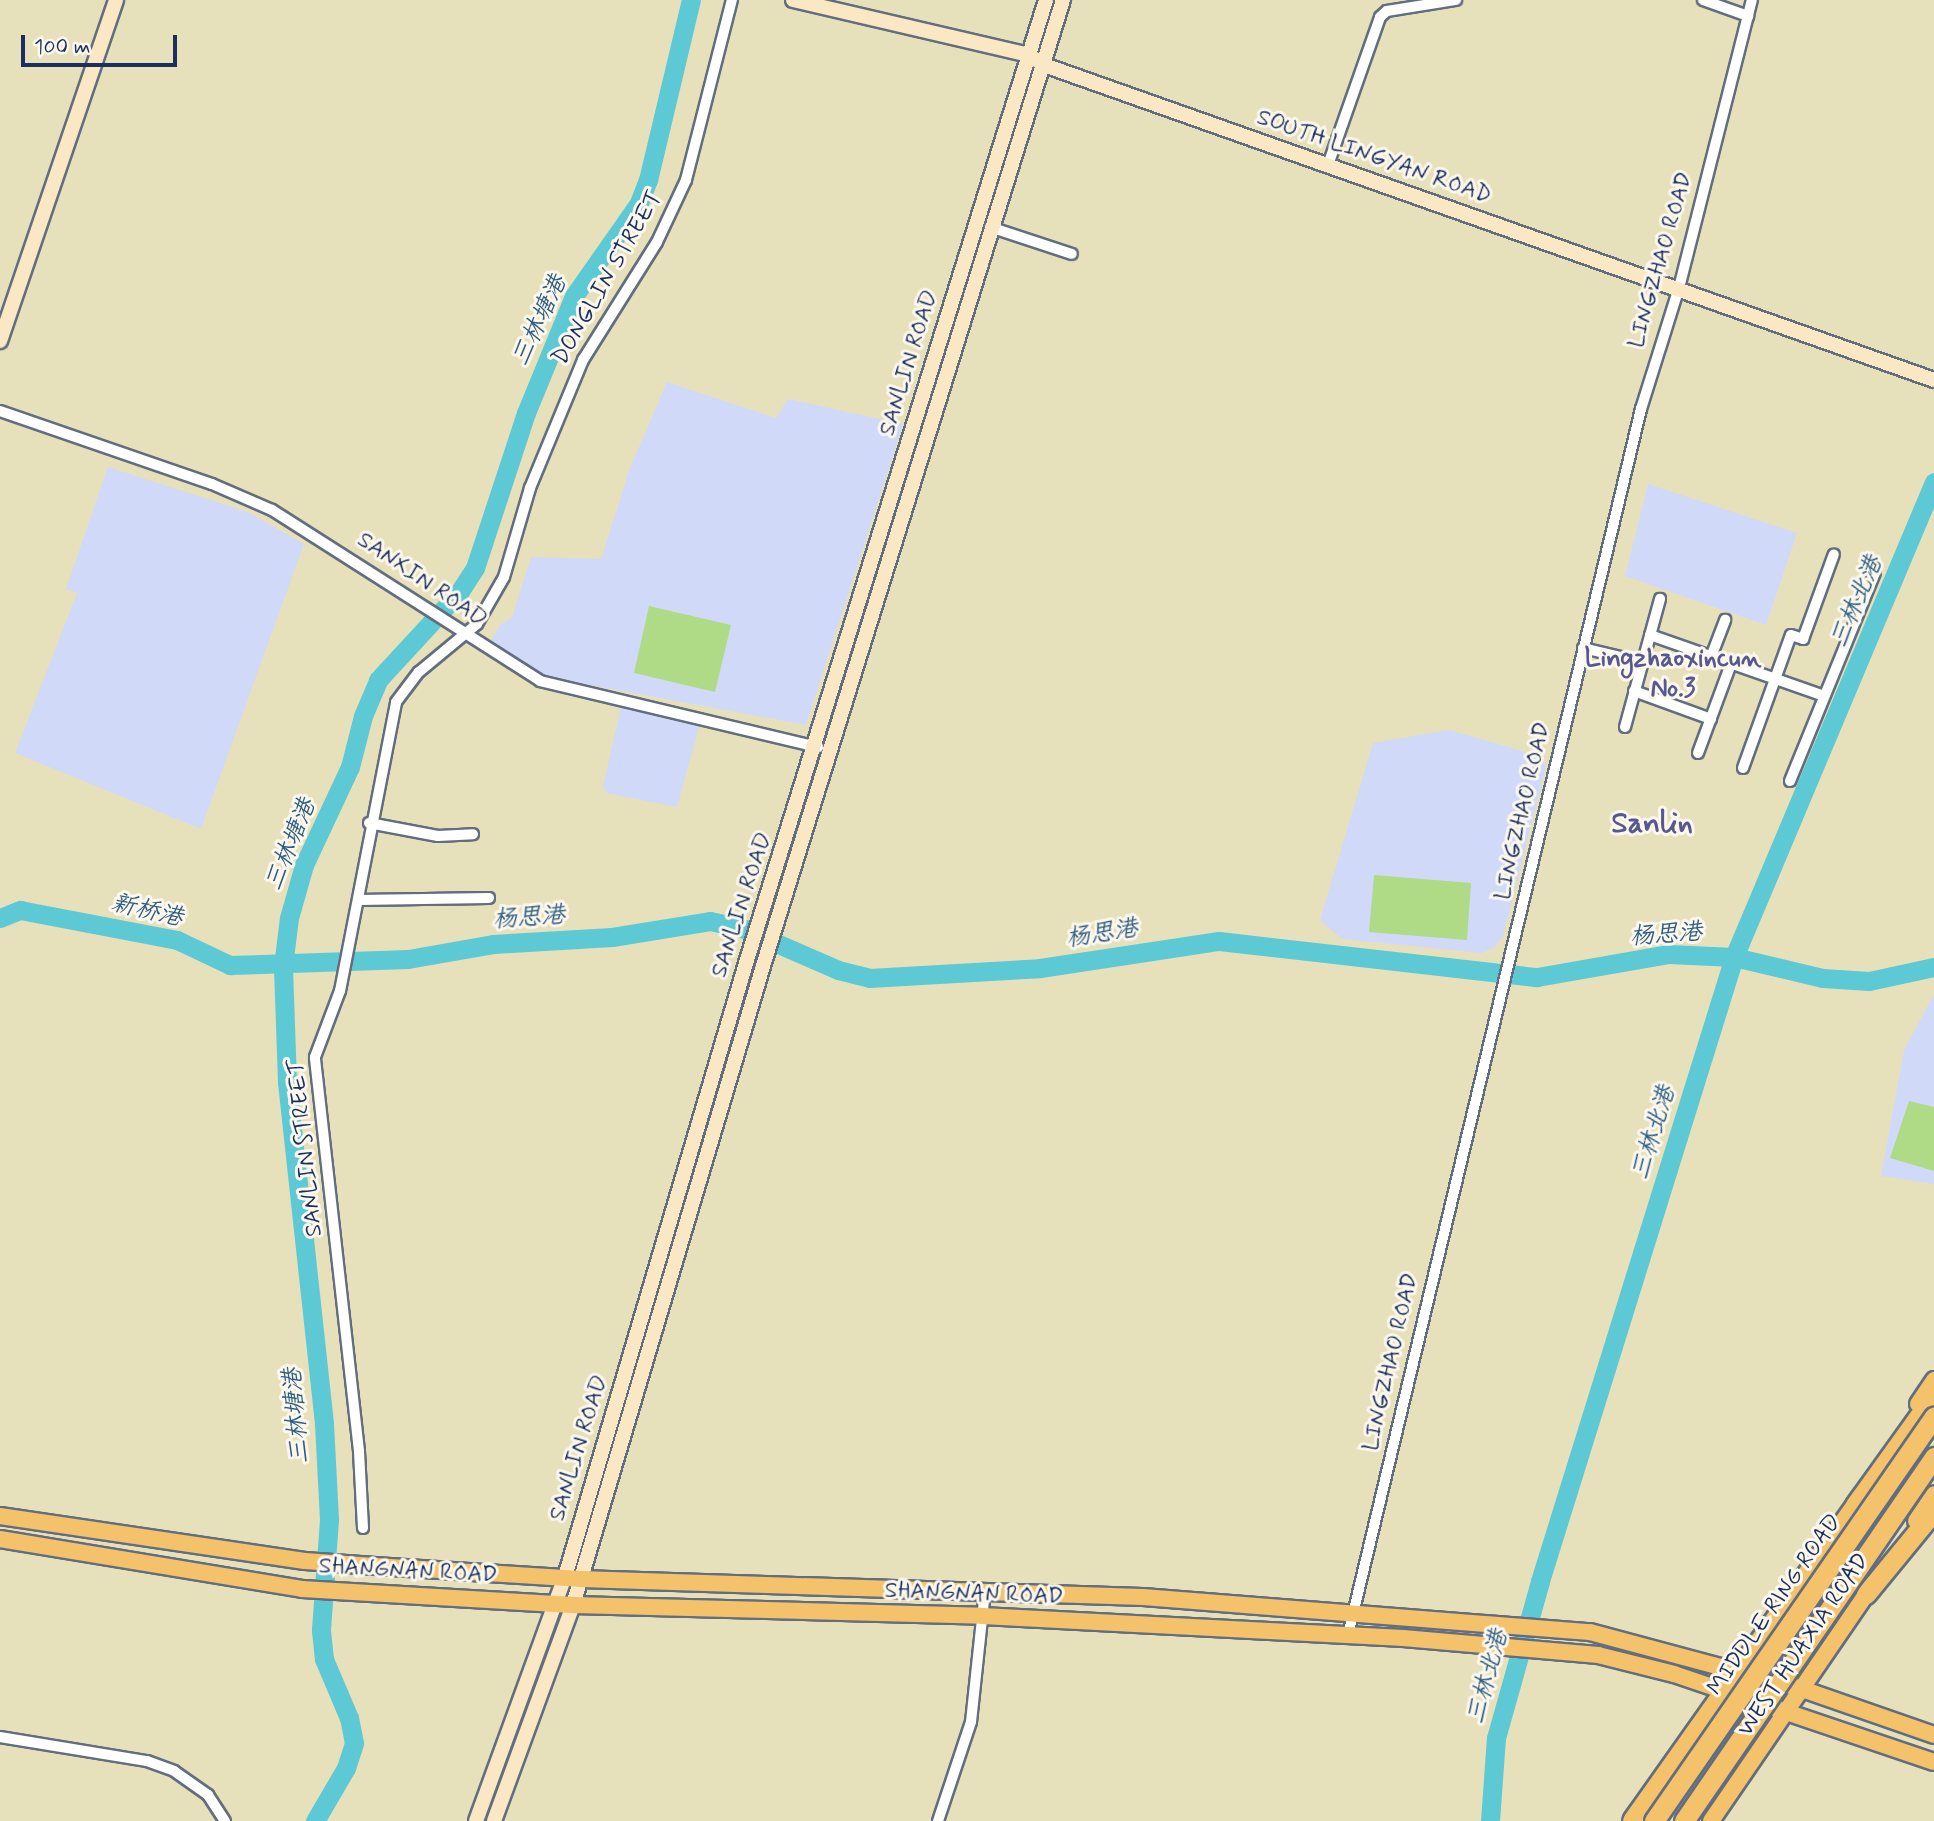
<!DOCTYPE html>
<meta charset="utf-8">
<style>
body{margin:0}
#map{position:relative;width:1934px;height:1821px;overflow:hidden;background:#e6e0bb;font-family:Mynerve,"LXGW WenKai TC",sans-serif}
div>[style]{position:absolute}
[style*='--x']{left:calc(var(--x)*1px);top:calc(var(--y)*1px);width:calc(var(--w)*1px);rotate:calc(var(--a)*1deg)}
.built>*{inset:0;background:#d1d9f9}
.green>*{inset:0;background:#afda86}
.river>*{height:19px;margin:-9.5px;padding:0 9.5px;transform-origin:9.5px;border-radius:9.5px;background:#5cc9d4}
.roads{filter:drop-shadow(2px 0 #626d7f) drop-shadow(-2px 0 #626d7f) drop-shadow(0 2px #626d7f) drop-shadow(0 -2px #626d7f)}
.street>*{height:10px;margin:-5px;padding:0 5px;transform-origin:5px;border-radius:5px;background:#fff}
.secondary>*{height:14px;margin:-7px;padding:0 7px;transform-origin:7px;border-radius:7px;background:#fae7c3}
.primary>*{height:16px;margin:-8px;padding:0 8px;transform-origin:8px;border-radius:8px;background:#f3c26a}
.highway>*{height:19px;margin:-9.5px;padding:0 9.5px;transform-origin:9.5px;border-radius:9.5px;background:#f3c26a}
.bridges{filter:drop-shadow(2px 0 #626d7f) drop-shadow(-2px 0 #626d7f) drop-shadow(0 2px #626d7f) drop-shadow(0 -2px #626d7f)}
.highway-bridge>*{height:19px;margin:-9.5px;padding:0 9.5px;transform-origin:9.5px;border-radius:9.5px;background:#f3c26a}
span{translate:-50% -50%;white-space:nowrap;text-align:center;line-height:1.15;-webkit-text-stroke:6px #fbf7ec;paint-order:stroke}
.street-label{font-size:23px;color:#1b2f5e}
.water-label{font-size:24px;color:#2e5d81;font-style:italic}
.quarter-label{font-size:26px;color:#585890;font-weight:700}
.district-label{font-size:30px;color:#585890;font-weight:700}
.scale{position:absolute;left:21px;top:35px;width:156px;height:32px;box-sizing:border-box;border:4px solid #1b2f5e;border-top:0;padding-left:9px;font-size:21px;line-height:24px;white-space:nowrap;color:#1b2f5e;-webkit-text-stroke:5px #fbf7ec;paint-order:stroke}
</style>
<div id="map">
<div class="built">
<div style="clip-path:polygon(667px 382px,776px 418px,788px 399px,903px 424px,806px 725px,547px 677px,489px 644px,500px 625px,512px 617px,531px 557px,601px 559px,630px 468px)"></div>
<div style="clip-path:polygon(108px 467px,248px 512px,304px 544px,201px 829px,15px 753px,77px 593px,66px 589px)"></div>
<div style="clip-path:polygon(1648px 484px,1797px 533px,1766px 625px,1625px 576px)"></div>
<div style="clip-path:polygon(621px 707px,700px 724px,677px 807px,607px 793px,603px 786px)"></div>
<div style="clip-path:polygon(1449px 730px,1540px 756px,1546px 766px,1503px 936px,1494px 948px,1481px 953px,1342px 939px,1320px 920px,1373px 743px)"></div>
<div style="clip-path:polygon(1934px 994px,1934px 1184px,1881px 1176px,1904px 1050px)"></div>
</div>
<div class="green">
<div style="clip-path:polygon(649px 606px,731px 625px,715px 692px,634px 673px)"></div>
<div style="clip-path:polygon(1374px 875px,1471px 883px,1467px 940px,1369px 932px)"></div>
<div style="clip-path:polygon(1909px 1101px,1934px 1107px,1934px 1171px,1890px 1158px)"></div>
</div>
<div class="river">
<div style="--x:0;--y:918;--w:22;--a:-22"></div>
<div style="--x:20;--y:910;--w:160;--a:10.8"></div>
<div style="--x:177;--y:940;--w:59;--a:25.3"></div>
<div style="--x:230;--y:965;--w:178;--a:-1.9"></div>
<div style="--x:408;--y:959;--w:86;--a:-10"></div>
<div style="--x:493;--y:944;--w:119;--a:-3.4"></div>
<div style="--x:612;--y:937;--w:99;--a:-9.3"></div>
<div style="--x:710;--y:921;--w:33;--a:12"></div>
<div style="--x:742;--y:928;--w:105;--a:23.6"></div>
<div style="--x:838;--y:970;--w:32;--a:14"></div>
<div style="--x:869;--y:978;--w:171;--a:-3.3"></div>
<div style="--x:1040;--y:968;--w:181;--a:-8.6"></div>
<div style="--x:1219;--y:941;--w:320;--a:6.5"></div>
<div style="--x:1537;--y:977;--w:134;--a:-9.9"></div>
<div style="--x:1669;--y:954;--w:65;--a:2.6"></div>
<div style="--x:1734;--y:957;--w:91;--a:13.3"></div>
<div style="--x:1823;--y:978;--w:46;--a:3.7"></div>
<div style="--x:1869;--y:981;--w:66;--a:-12.2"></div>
<div style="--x:315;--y:1821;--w:61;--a:-59.7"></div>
<div style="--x:346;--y:1768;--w:26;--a:-72"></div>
<div style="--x:354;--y:1743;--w:25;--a:-101"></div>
<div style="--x:349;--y:1718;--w:64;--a:-113"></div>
<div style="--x:324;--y:1659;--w:30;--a:-96"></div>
<div style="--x:321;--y:1629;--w:110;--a:-85.8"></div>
<div style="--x:329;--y:1519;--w:96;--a:-93"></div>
<div style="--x:324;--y:1423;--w:343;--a:-96.2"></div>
<div style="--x:287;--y:1082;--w:116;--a:-92"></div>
<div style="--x:283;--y:966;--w:48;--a:-82.9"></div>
<div style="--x:289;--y:918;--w:55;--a:-74.2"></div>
<div style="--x:304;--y:865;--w:108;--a:-64.9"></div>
<div style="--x:350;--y:767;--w:53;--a:-75.7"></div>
<div style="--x:363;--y:716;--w:39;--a:-67"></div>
<div style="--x:378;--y:680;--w:121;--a:-47.3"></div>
<div style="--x:460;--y:591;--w:27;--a:-57"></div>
<div style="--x:475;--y:568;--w:163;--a:-71.8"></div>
<div style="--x:526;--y:413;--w:126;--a:-67.7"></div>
<div style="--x:574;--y:296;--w:113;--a:-55"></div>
<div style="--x:639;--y:203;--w:25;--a:-69"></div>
<div style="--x:648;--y:180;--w:185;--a:-76.6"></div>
<div style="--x:1490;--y:1821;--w:83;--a:-85.9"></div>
<div style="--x:1496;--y:1738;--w:163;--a:-74.3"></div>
<div style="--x:1540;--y:1581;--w:653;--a:-72.73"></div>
<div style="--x:1734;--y:957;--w:515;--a:-67.17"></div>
</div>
<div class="roads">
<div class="street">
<div style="--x:1703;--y:0;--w:48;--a:19.6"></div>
<div style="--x:1328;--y:165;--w:157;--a:-70.6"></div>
<div style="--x:1380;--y:17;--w:9;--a:-41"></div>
<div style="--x:1387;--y:11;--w:70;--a:-9.1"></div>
<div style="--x:990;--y:227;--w:86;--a:18.2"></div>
<div style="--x:0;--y:411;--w:224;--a:19"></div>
<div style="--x:212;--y:484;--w:65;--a:23.4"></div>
<div style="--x:272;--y:510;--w:318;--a:32.5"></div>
<div style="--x:540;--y:681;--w:286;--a:13.4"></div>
<div style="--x:1650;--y:635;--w:184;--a:19.3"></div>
<div style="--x:1583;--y:648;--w:61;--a:13.3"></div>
<div style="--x:1711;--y:657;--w:40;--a:-69"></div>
<div style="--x:1634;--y:691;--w:82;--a:20"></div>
<div style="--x:1625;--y:727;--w:133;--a:-74.7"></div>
<div style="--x:1698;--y:753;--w:95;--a:-69.7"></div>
<div style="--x:1743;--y:768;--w:141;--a:-70.2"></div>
<div style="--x:1791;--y:635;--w:13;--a:18"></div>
<div style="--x:1803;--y:639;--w:90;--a:-70"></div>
<div style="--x:1790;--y:781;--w:225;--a:-67.8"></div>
<div style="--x:369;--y:823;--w:70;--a:10.7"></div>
<div style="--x:438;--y:836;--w:35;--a:-3"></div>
<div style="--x:358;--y:900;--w:131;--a:-0.9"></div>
<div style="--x:363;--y:1528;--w:77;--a:-93"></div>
<div style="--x:359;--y:1451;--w:396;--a:-96.4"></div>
<div style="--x:315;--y:1057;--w:71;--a:-69.3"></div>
<div style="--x:340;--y:991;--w:294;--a:-79"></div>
<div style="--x:396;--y:702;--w:38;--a:-53"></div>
<div style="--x:419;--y:672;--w:75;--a:-39.6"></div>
<div style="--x:477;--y:624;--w:54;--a:-60.1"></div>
<div style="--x:504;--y:577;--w:93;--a:-73.7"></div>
<div style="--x:530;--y:488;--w:139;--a:-67.5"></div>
<div style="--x:583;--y:360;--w:139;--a:-57.9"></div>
<div style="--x:657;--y:242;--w:68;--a:-64.9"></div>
<div style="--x:686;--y:180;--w:186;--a:-75.7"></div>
<div style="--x:1348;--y:1635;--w:1261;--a:-76.56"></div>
<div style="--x:1641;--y:409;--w:127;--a:-72.6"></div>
<div style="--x:1679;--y:288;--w:297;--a:-75.8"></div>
<div style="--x:0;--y:1737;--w:149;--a:9.3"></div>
<div style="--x:147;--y:1761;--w:29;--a:20"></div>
<div style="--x:174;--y:1771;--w:42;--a:35.2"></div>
<div style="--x:208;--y:1795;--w:31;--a:57"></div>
<div style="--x:938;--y:1821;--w:104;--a:-71.6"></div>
<div style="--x:971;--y:1722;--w:132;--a:-83.9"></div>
</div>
<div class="secondary">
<div style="--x:793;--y:0;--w:242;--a:13.1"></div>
<div style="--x:1029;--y:55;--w:18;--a:34"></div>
<div style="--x:1044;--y:65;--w:944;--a:19.49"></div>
<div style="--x:0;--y:341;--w:360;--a:-71.2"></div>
<div style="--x:476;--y:1821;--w:260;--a:-70"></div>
<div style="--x:565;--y:1577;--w:643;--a:-73.57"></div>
<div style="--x:747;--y:960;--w:1005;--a:-72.7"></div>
<div style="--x:494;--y:1821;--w:230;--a:-69.9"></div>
<div style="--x:573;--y:1605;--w:667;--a:-73.44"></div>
<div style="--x:763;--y:966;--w:1012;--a:-72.75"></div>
</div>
<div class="primary">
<div style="--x:1918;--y:1404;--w:29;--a:-56"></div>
<div style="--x:0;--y:1516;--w:308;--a:8.4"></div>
<div style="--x:305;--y:1561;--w:70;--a:4.1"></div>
<div style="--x:375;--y:1566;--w:205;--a:3.6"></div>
<div style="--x:580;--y:1579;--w:563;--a:1.83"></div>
<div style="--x:1143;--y:1597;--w:448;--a:4.5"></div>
<div style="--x:1590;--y:1632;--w:220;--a:15"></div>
<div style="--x:1802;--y:1689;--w:140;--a:19.2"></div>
<div style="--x:1916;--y:1521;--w:32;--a:-56"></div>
<div style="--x:0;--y:1539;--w:306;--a:9.4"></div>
<div style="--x:302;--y:1589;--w:271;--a:3.4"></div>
<div style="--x:573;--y:1605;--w:409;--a:1.5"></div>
<div style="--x:982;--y:1616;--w:422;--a:3"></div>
<div style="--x:1403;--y:1638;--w:196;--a:5"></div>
<div style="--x:1598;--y:1655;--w:78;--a:14"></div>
<div style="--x:1674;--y:1674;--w:274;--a:18.7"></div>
<div style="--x:1632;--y:1819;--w:395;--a:-54.7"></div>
<div style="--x:1711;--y:1821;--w:285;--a:-55.6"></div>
</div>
<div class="highway">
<div style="--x:1855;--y:1505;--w:135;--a:-54.3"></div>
<div style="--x:1866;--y:1594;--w:107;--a:-50.7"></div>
<div style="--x:1632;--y:1821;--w:12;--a:-55"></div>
</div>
</div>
<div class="bridges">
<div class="highway-bridge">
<div style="--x:1654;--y:1821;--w:492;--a:-55.3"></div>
<div style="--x:1684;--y:1821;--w:442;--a:-55.5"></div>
</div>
</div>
<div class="street-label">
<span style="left:1374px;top:157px;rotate:19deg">SOUTH LINGYAN ROAD</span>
<span style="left:1661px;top:260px;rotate:-74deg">LINGZHAO ROAD</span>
<span style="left:608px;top:278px;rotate:-60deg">DONGLIN STREET</span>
<span style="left:909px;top:363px;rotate:-73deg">SANLIN ROAD</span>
<span style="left:422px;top:580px;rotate:34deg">SANXIN ROAD</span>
<span style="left:1523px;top:811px;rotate:-77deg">LINGZHAO ROAD</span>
<span style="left:742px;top:905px;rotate:-72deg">SANLIN ROAD</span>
<span style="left:306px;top:1148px;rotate:-96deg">SANLIN STREET</span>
<span style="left:1391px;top:1362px;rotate:-77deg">LINGZHAO ROAD</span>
<span style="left:579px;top:1448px;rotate:-73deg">SANLIN ROAD</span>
<span style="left:408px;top:1571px;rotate:3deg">SHANGNAN ROAD</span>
<span style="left:974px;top:1594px;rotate:2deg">SHANGNAN ROAD</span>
<span style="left:1775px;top:1605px;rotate:-55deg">MIDDLE RING ROAD</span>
<span style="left:1804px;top:1645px;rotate:-56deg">WEST HUAXIA ROAD</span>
</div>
<div class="water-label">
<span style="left:540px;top:321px;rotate:-65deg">三林塘港</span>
<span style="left:1857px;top:602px;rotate:-67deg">三林北港</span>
<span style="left:291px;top:845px;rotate:-68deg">三林塘港</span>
<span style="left:147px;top:911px;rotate:13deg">新桥港</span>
<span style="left:529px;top:918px;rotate:-4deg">杨思港</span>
<span style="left:1102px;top:934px;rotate:-9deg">杨思港</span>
<span style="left:1666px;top:935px;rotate:-4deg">杨思港</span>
<span style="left:1654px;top:1133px;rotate:-73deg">三林北港</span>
<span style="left:297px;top:1416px;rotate:-95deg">三林塘港</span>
<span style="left:1488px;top:1677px;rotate:-75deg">三林北港</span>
</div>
<div class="quarter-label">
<span style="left:1673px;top:675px">Lingzhaoxincun<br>No.3</span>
</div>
<div class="district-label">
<span style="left:1652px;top:824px">Sanlin</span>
</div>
<div class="scale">100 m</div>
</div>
